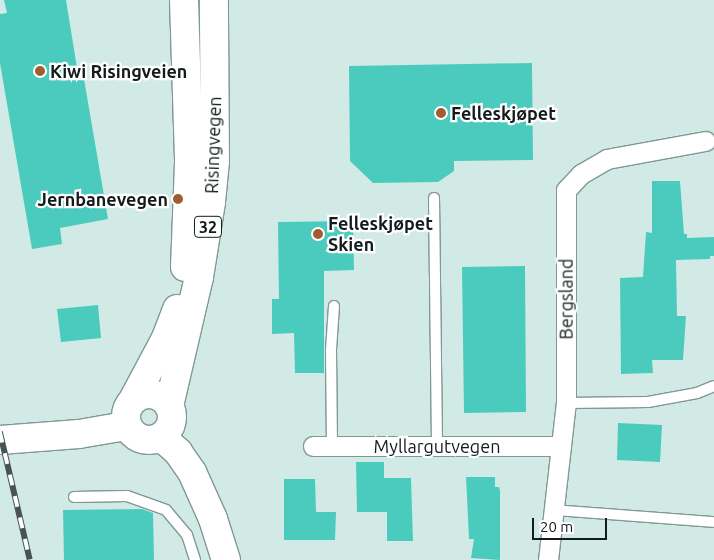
<!DOCTYPE html>
<meta charset="utf-8">
<style>
body{margin:0}
#map{position:relative;width:714px;height:560px;overflow:hidden;background:#d1eae6;font-family:Ubuntu,sans-serif}
div>[style]{position:absolute}
[style*='--x']{left:calc(var(--x)*1px);top:calc(var(--y)*1px);width:calc(var(--w)*1px);rotate:calc(var(--a)*1deg)}
.building>*{inset:0;background:#4bcbbd}
.roads{filter:drop-shadow(1px 0 #819894) drop-shadow(-1px 0 #819894) drop-shadow(0 1px #819894) drop-shadow(0 -1px #819894)}
.lane>*{height:10px;margin:-5px;padding:0 5px;transform-origin:5px;border-radius:5px;background:#fff}
.street>*{height:19px;margin:-9.5px;padding:0 9.5px;transform-origin:9.5px;border-radius:9.5px;background:#fff}
.secondary>*{height:28px;margin:-14px;padding:0 14px;transform-origin:14px;border-radius:14px;background:#fff}
.primary>*{height:28px;margin:-14px;padding:0 14px;transform-origin:14px;border-radius:14px;background:#fff}
.primary>.ring{margin:-14px;padding:0;box-sizing:content-box;background:none;border:28px solid #fff;border-radius:50%}
.rail>*{height:5.5px;margin-top:-2.75px;transform-origin:0;background:repeating-linear-gradient(90deg,#fff 0 11px,#475452 0 22px);box-sizing:border-box;border-block:1px solid #475452}
.dots>*{width:14px;height:14px;translate:-50% -50%;box-sizing:border-box;border:2px solid #fff;border-radius:50%}
span{translate:-50% -50%;white-space:nowrap;text-align:center;line-height:1.15;-webkit-text-stroke:4.5px #fff;paint-order:stroke}
.shield-label span{padding:1px 4px;background:#fff;border:1px solid;border-radius:4px;-webkit-text-stroke-width:0}
.shield-label{font-size:16px;color:#131c1b;font-weight:700}
.poi-label{font-size:18px;color:#131c1b;font-weight:700}
.left{translate:0 -50%;text-align:left}
.right{translate:-100% -50%;text-align:right}
.street-label{font-size:18px;color:#131c1b}
.scale{position:absolute;left:532px;top:518px;width:75px;height:22px;box-sizing:border-box;border:2px solid #131c1b;border-top:0;padding-left:6px;font-size:15px;line-height:18px;white-space:nowrap;color:#131c1b;-webkit-text-stroke:4px #fff;paint-order:stroke}
</style>
<div id="map">
<div class="building">
<div style="clip-path:polygon(4px 0,66px 0,79px 80px,84px 79px,108px 219px,60px 228px,62px 244px,32px 249px,0 63px,0 14px,7px 13px)"></div>
<div style="clip-path:polygon(532px 63px,533px 160px,454px 161px,454px 171px,438px 182px,373px 183px,350px 161px,349px 66px)"></div>
<div style="clip-path:polygon(652px 181px,680px 181px,684px 234px,687px 234px,687px 238px,714px 237px,714px 256px,710px 256px,710px 259px,676px 260px,677px 316px,686px 316px,683px 360px,652px 360px,653px 373px,621px 374px,620px 278px,643px 277px,646px 232px,652px 233px)"></div>
<div style="clip-path:polygon(353px 221px,354px 270px,324px 271px,324px 373px,295px 373px,294px 333px,272px 334px,272px 299px,279px 299px,278px 222px)"></div>
<div style="clip-path:polygon(525px 266px,526px 412px,464px 413px,462px 267px)"></div>
<div style="clip-path:polygon(98px 305px,101px 338px,61px 342px,57px 309px)"></div>
<div style="clip-path:polygon(618px 423px,662px 425px,660px 462px,617px 460px)"></div>
<div style="clip-path:polygon(356px 462px,384px 462px,384px 478px,411px 478px,413px 541px,387px 541px,387px 512px,357px 512px)"></div>
<div style="clip-path:polygon(466px 477px,495px 477px,495px 487px,499px 487px,500px 491px,500px 560px,471px 558px,474px 539px,469px 539px)"></div>
<div style="clip-path:polygon(284px 479px,315px 479px,316px 512px,336px 512px,335px 540px,284px 540px)"></div>
<div style="clip-path:polygon(142px 509px,153px 513px,154px 560px,64px 560px,63px 510px)"></div>
</div>
<div class="roads">
<div class="lane">
<div style="--x:434;--y:198;--w:248;--a:89.3"></div>
<div style="--x:566;--y:403;--w:82;--a:-0.7"></div>
<div style="--x:648;--y:402;--w:50;--a:-10.4"></div>
<div style="--x:697;--y:393;--w:18;--a:-22"></div>
<div style="--x:332;--y:446;--w:96;--a:-90.6"></div>
<div style="--x:331;--y:350;--w:44;--a:-86.1"></div>
<div style="--x:74;--y:497;--w:53;--a:-1.1"></div>
<div style="--x:127;--y:496;--w:41;--a:19.7"></div>
<div style="--x:166;--y:510;--w:33;--a:50"></div>
<div style="--x:187;--y:535;--w:26;--a:72"></div>
<div style="--x:554;--y:510;--w:160;--a:4.3"></div>
</div>
<div class="street">
<div style="--x:313;--y:446;--w:248;--a:0"></div>
<div style="--x:548;--y:560;--w:158;--a:-83.5"></div>
<div style="--x:566;--y:403;--w:213;--a:-90"></div>
<div style="--x:566;--y:190;--w:22;--a:-47"></div>
<div style="--x:581;--y:174;--w:30;--a:-30"></div>
<div style="--x:607;--y:159;--w:100;--a:-10.4"></div>
</div>
<div class="secondary">
<div style="--x:161;--y:437;--w:23;--a:41"></div>
<div style="--x:178;--y:452;--w:24;--a:55"></div>
<div style="--x:192;--y:472;--w:51;--a:65.9"></div>
<div style="--x:213;--y:519;--w:43;--a:72.4"></div>
</div>
<div class="primary">
<div style="--x:184;--y:0;--w:163;--a:88.2"></div>
<div style="--x:189;--y:163;--w:104;--a:92.2"></div>
<div class="ring" style="left:126px;top:394px;width:18px;height:18px"></div>
<div style="--x:134;--y:398;--w:68;--a:-61.9"></div>
<div style="--x:166;--y:338;--w:31;--a:-69"></div>
<div style="--x:169;--y:406;--w:132;--a:-76.9"></div>
<div style="--x:199;--y:277;--w:76;--a:-80.9"></div>
<div style="--x:211;--y:202;--w:41;--a:-84.4"></div>
<div style="--x:215;--y:161;--w:161;--a:-90.4"></div>
<div style="--x:0;--y:440;--w:79;--a:-4.3"></div>
<div style="--x:79;--y:434;--w:48;--a:-9.7"></div>
</div>
</div>
<div class="rail">
<div style="--x:0;--y:432;--w:131;--a:76.8"></div>
</div>
<div class="dots">
<div style="left:40px;top:71px;background:#a15c2f"></div>
<div style="left:441px;top:113px;background:#a15c2f"></div>
<div style="left:178px;top:199px;background:#a15c2f"></div>
<div style="left:318px;top:234px;background:#a15c2f"></div>
</div>
<div class="shield-label">
<span style="left:208px;top:227px">32</span>
</div>
<div class="poi-label">
<span class="left" style="left:50px;top:71px">Kiwi Risingveien</span>
<span class="left" style="left:451px;top:113px">Felleskjøpet</span>
<span class="right" style="left:168px;top:199px">Jernbanevegen</span>
<span class="left" style="left:328px;top:234px">Felleskjøpet<br>Skien</span>
</div>
<div class="street-label">
<span style="left:213px;top:145px;rotate:-88deg">Risingvegen</span>
<span style="left:566px;top:299px;rotate:-90deg">Bergsland</span>
<span style="left:437px;top:446px">Myllargutvegen</span>
</div>
<div class="scale">20 m</div>
</div>
